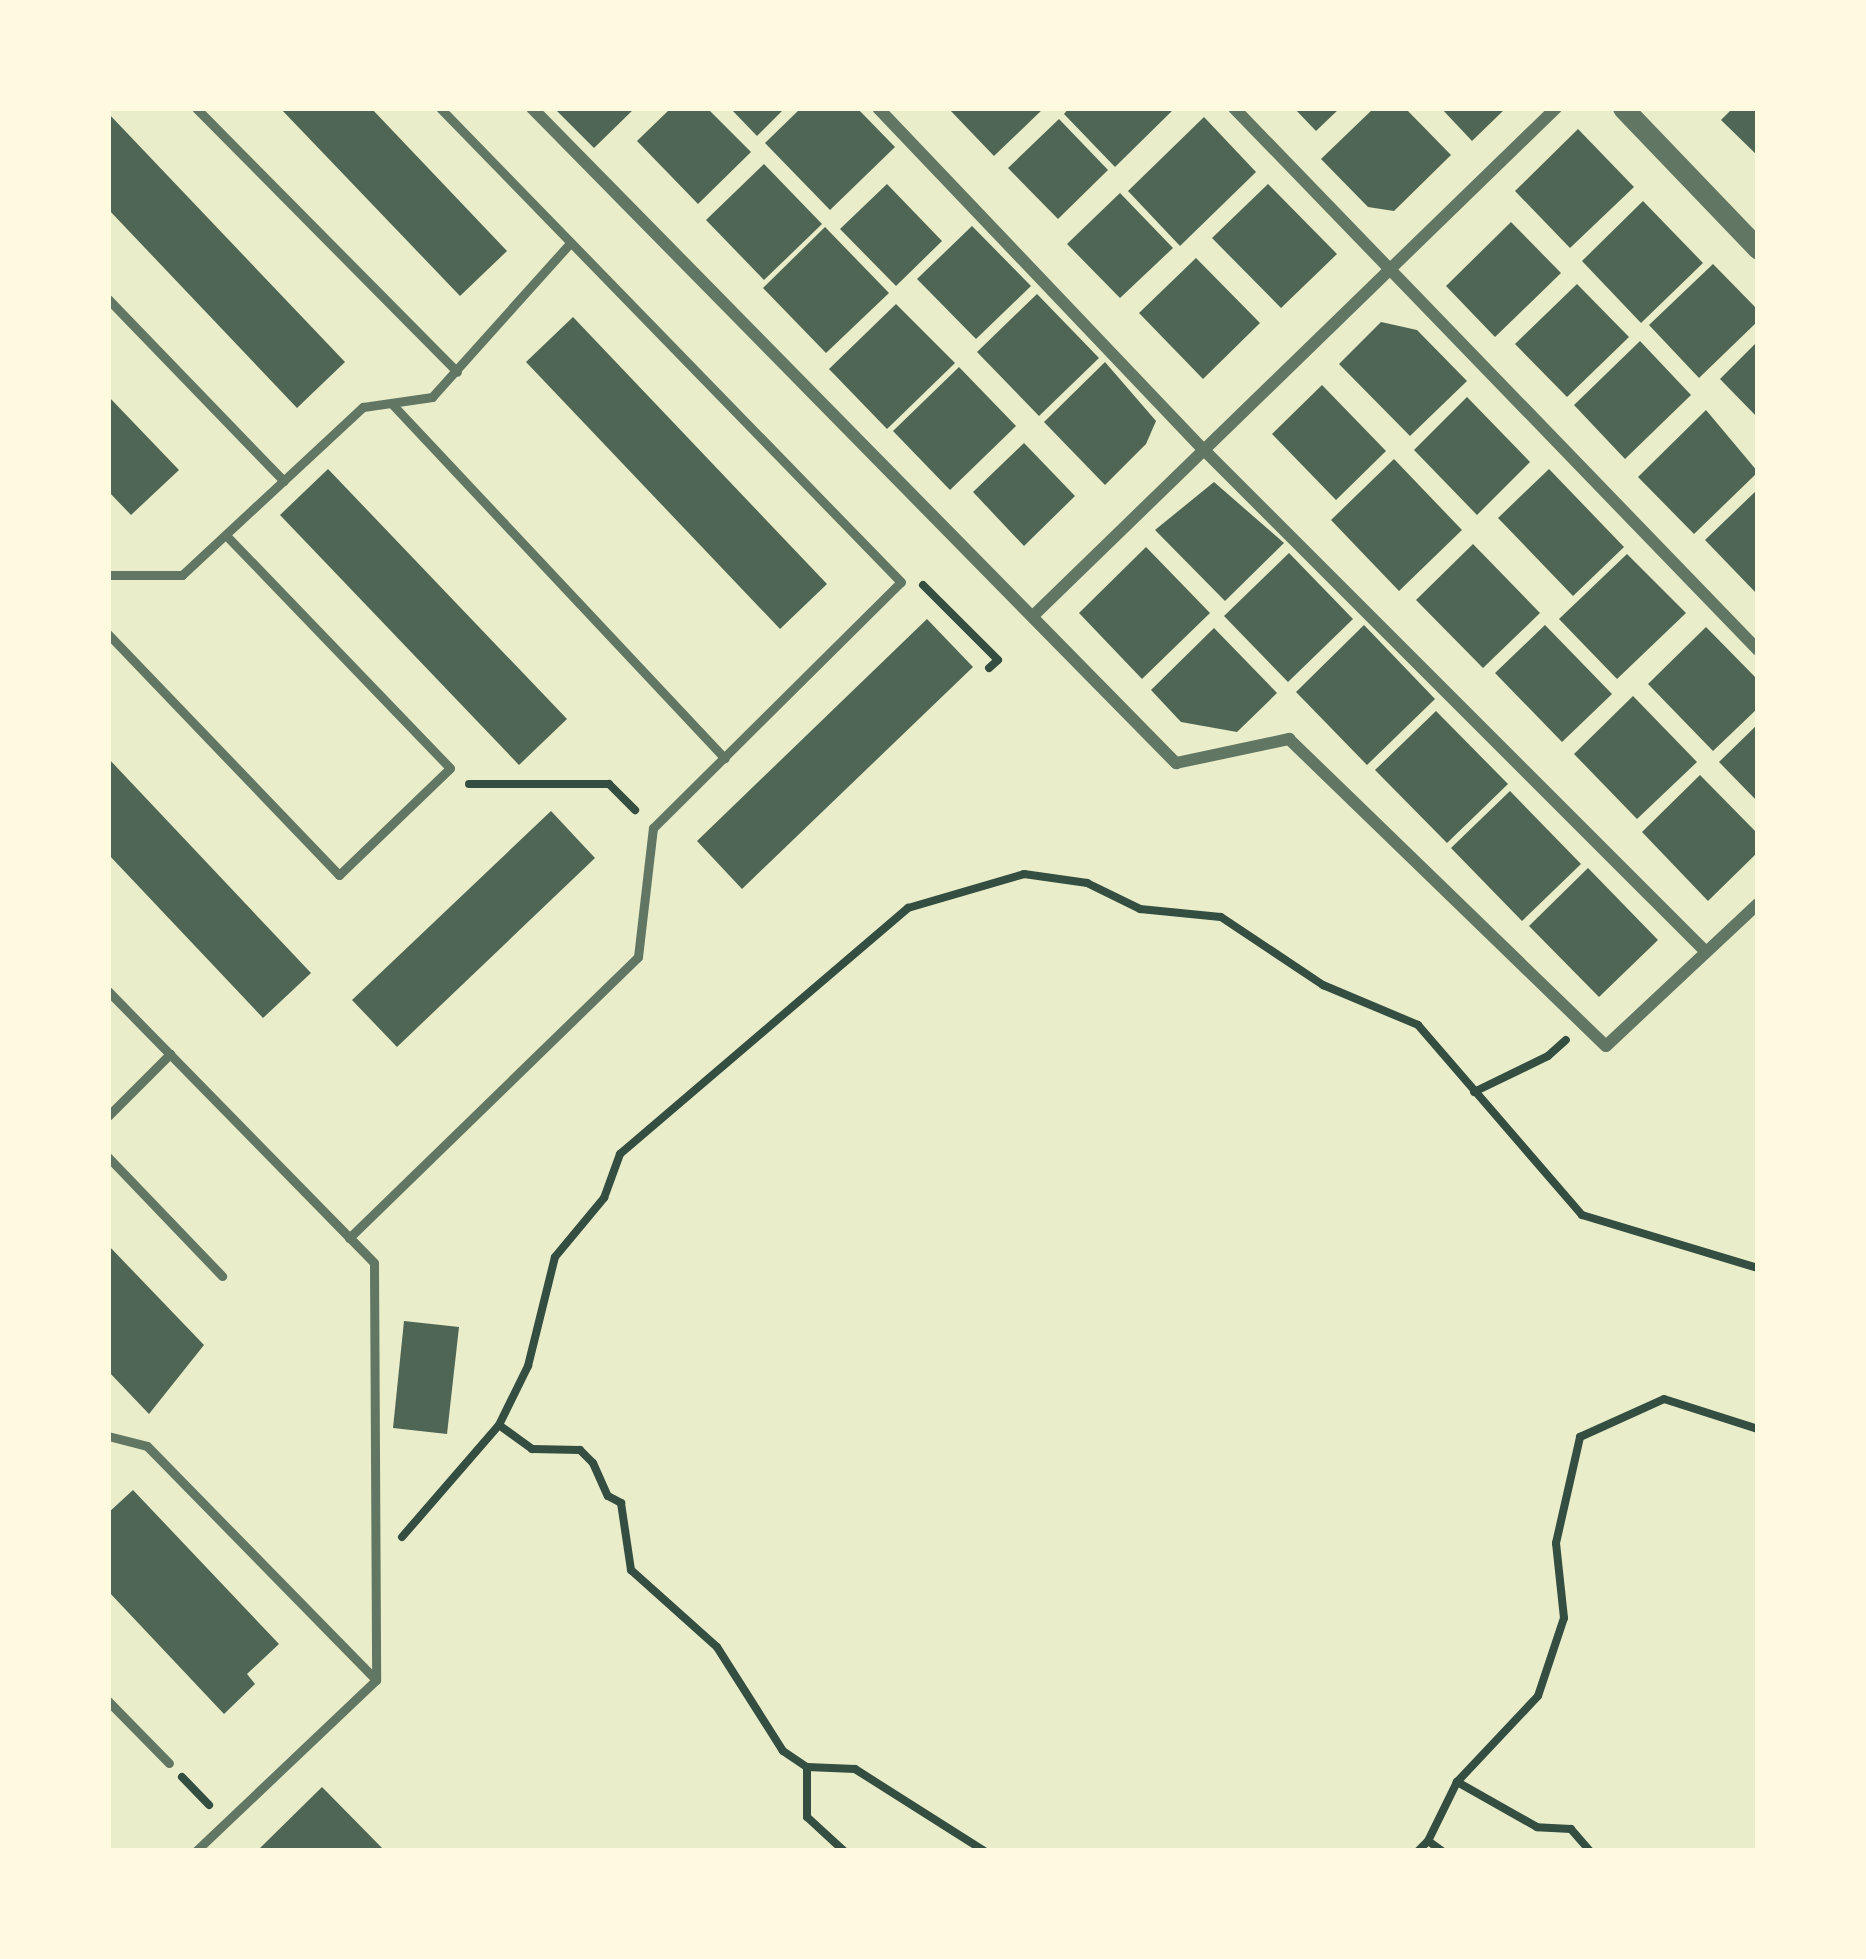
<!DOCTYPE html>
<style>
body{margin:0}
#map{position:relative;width:1866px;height:1959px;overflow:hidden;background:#e9edc9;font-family:"Golos Text",sans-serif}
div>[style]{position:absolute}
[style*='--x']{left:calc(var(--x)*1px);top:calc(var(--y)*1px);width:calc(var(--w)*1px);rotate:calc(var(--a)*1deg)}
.building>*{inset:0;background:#4f6655}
.path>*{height:8px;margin:-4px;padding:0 4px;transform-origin:4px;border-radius:4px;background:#344e41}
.service>*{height:9px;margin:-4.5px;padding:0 4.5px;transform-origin:4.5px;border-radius:4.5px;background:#617663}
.minor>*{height:12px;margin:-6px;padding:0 6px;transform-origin:6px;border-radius:6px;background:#617663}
.tertiary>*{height:21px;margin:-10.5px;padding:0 10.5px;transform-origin:10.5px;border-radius:10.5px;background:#617663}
span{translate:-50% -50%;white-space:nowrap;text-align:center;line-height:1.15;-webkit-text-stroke:10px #fefae0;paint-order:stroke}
.frame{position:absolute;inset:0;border:111px solid #fefae0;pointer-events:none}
</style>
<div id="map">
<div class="building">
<div style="clip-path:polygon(280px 108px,371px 108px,507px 251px,460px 296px)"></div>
<div style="clip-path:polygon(554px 108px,635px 108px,594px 148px)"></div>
<div style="clip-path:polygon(671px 108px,707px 108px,751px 152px,698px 204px,637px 141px)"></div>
<div style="clip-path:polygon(730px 108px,785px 108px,757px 136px)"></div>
<div style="clip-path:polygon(801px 108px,857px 108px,895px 147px,830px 210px,765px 143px)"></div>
<div style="clip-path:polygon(948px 108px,1044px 108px,994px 156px)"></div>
<div style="clip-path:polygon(1069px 108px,1175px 108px,1115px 167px,1064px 114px)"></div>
<div style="clip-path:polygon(1294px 108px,1340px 108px,1316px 131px)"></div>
<div style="clip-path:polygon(1374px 108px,1405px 108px,1451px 155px,1394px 211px,1368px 207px,1321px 159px)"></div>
<div style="clip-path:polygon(1441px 108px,1506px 108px,1472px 141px)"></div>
<div style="clip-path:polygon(1733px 108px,1758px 108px,1758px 156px,1721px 120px)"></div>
<div style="clip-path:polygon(108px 113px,345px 362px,297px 408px,108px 209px)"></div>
<div style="clip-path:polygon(1204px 117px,1256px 172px,1180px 246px,1128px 191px)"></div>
<div style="clip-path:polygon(1059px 119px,1108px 170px,1058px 219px,1008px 168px)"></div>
<div style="clip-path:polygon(1578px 129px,1634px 187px,1570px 248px,1515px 191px)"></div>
<div style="clip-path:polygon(764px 164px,822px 224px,764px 280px,706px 220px)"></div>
<div style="clip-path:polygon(887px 184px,942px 241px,896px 286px,840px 229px)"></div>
<div style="clip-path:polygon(1268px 184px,1337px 254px,1281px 308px,1212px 238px)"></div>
<div style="clip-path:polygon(1120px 193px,1173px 248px,1120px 298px,1067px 244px)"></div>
<div style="clip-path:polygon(1643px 201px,1703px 263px,1641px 323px,1582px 261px)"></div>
<div style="clip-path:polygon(1511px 222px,1561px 273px,1495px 337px,1446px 286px)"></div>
<div style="clip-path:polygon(972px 226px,1031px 286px,976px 339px,917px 279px)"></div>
<div style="clip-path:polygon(825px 227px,889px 293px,826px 353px,763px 288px)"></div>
<div style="clip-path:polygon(1196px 258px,1260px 323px,1203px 379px,1139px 313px)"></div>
<div style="clip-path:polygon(1713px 264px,1758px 310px,1758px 321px,1699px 378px,1649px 325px)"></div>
<div style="clip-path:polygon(1577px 284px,1629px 337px,1567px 397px,1515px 344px)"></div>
<div style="clip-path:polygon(1037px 294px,1099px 358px,1039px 416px,977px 352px)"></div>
<div style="clip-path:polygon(896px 304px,955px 363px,887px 429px,829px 369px)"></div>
<div style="clip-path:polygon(573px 317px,827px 584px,780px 629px,526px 362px)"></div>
<div style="clip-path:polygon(1381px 322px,1417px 330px,1467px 381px,1410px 436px,1339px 364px)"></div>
<div style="clip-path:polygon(1640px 341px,1691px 395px,1625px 459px,1574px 405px)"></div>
<div style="clip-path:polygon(1758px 341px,1758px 418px,1720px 379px)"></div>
<div style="clip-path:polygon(1105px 362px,1156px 421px,1146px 444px,1105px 485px,1044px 422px)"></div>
<div style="clip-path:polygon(959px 367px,1016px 426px,950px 490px,893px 431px)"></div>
<div style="clip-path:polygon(1322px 385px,1386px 451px,1336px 500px,1272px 434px)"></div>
<div style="clip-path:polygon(108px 396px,179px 470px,131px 515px,108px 491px)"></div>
<div style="clip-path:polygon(1467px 397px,1530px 462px,1477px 515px,1414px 450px)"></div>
<div style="clip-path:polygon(1706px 410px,1758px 472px,1694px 534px,1638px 477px)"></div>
<div style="clip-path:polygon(1024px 443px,1075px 496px,1024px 546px,973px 492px)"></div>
<div style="clip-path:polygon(1394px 459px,1462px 530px,1399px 591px,1331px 520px)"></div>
<div style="clip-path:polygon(328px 469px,567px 719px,519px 765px,280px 515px)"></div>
<div style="clip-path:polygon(1549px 469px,1624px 547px,1573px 596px,1498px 518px)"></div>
<div style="clip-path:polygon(1214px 482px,1284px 543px,1225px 601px,1155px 530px)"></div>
<div style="clip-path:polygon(1758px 489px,1758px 595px,1705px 540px)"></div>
<div style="clip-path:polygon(1473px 544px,1540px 613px,1483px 668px,1416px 600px)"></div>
<div style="clip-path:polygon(1146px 547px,1210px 613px,1142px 679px,1079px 613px)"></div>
<div style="clip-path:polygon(1289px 553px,1353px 619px,1288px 682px,1224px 616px)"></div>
<div style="clip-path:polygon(1627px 554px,1686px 613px,1617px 679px,1559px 619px)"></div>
<div style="clip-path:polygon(927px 619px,973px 667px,742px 889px,697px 841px)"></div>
<div style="clip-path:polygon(1364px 625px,1435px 699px,1367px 765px,1296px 692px)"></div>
<div style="clip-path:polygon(1545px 625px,1612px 694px,1562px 742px,1495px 673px)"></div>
<div style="clip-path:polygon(1706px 627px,1758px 680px,1758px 708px,1713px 751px,1648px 684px)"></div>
<div style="clip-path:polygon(1214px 628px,1277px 693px,1237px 732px,1181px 722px,1151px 690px)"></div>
<div style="clip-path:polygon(1633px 696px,1697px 762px,1637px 819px,1574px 754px)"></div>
<div style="clip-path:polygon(1436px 711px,1508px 784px,1447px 843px,1375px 770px)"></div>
<div style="clip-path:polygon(1758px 724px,1758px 802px,1719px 762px)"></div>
<div style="clip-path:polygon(108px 758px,311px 973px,263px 1018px,108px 854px)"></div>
<div style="clip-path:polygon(1700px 775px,1758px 834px,1758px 852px,1708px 901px,1642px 832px)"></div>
<div style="clip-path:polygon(1510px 791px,1581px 864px,1522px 921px,1451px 848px)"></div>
<div style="clip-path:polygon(551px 811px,595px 858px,397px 1047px,352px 1000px)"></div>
<div style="clip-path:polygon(1588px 868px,1658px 940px,1599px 997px,1529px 926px)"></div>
<div style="clip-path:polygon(108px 1245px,204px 1345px,149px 1414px,108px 1371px)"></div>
<div style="clip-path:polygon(404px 1321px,459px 1327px,447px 1434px,393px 1428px)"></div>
<div style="clip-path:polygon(133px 1490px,279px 1644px,247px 1674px,255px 1684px,224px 1714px,108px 1591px,108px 1513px)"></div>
<div style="clip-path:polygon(322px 1787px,385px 1851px,257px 1851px)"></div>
</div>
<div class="path">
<div style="--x:923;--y:585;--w:106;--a:45"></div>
<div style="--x:998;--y:660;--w:12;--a:138"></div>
<div style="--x:469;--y:784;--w:140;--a:0"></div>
<div style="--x:609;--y:784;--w:37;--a:45"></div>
<div style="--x:1474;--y:1092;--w:82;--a:-25.9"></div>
<div style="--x:1548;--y:1056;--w:24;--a:-42"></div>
<div style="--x:499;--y:1425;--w:41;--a:36"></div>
<div style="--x:532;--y:1449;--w:48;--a:1.2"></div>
<div style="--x:580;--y:1450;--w:18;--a:45"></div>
<div style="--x:593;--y:1463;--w:36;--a:66"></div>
<div style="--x:608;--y:1496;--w:15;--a:28"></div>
<div style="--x:621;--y:1503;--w:68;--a:81.5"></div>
<div style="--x:631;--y:1570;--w:115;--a:41.8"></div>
<div style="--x:717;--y:1647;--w:123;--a:57.6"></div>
<div style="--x:783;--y:1751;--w:29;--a:34"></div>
<div style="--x:402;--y:1537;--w:148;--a:-49.1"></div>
<div style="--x:499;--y:1425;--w:66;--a:-63.8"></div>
<div style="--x:528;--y:1366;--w:112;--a:-76.1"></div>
<div style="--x:555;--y:1257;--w:77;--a:-50.3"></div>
<div style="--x:604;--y:1198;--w:47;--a:-70"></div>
<div style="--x:620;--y:1154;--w:379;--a:-40.5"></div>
<div style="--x:908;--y:908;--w:121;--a:-16.3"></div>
<div style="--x:1024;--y:874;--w:64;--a:8.1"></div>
<div style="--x:1087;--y:883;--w:59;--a:26.1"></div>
<div style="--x:1140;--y:909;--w:81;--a:5.6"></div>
<div style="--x:1221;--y:917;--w:123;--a:33.7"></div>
<div style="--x:1323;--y:985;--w:103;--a:22.8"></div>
<div style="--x:1418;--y:1025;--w:251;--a:49.2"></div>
<div style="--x:1582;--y:1215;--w:184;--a:16.8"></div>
<div style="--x:182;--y:1777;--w:39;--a:46"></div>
<div style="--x:844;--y:1851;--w:50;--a:-137.4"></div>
<div style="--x:807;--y:1817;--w:50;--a:-90"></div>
<div style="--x:807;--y:1767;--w:48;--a:2.4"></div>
<div style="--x:855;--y:1769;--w:153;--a:32.4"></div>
<div style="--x:1418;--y:1851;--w:14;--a:-45"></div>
<div style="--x:1442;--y:1851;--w:17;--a:-144"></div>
<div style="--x:1428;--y:1841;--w:66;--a:-63.8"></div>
<div style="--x:1590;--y:1851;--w:29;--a:-131"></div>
<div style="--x:1571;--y:1829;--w:34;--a:-177"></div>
<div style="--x:1537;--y:1827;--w:92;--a:-150.6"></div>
<div style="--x:1457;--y:1782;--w:118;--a:-46.7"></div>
<div style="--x:1538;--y:1696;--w:82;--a:-71.6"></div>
<div style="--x:1564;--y:1618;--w:75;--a:-96.1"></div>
<div style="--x:1556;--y:1543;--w:109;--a:-77.2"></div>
<div style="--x:1580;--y:1437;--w:92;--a:-24.3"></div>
<div style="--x:1664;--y:1399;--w:99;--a:17.7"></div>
</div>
<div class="service">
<div style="--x:196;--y:108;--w:371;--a:45.3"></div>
<div style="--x:108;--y:299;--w:253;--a:46"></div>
<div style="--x:392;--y:404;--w:486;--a:46.8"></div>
<div style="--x:108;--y:575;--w:74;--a:0"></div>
<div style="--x:182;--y:575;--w:247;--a:-42.9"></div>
<div style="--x:363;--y:407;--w:70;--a:-8.2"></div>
<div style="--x:432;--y:397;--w:207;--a:-48.1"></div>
<div style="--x:108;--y:634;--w:334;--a:46.2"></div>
<div style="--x:339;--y:875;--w:154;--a:-43.9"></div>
<div style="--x:450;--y:768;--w:323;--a:-133.9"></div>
<div style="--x:108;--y:991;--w:380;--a:45.6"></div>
<div style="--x:374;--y:1263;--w:417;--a:89.7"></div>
<div style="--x:376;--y:1680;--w:248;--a:136.5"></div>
<div style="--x:108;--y:1116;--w:88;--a:-45"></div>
<div style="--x:108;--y:1157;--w:165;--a:46.2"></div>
<div style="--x:349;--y:1238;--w:403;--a:-44.2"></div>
<div style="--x:638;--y:957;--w:130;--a:-83.4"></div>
<div style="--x:653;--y:828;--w:349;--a:-44.8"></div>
<div style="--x:901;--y:582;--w:661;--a:-134.2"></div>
<div style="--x:108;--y:1436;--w:40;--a:14.4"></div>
<div style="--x:147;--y:1446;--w:327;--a:45.6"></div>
<div style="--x:108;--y:1701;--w:87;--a:45.5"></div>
</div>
<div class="minor">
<div style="--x:532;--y:108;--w:919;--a:45.49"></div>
<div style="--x:1176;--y:763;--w:116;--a:-12"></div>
<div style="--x:1289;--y:739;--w:441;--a:44.1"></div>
<div style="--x:1606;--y:1046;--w:208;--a:-43.1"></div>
<div style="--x:878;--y:108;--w:472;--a:46.4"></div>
<div style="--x:1204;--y:450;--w:710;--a:45"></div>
<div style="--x:1234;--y:108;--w:754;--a:45.97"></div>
<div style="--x:1035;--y:614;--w:726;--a:-44.16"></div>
</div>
<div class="tertiary">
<div style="--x:1623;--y:108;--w:195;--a:46.2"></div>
</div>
<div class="frame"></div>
</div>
